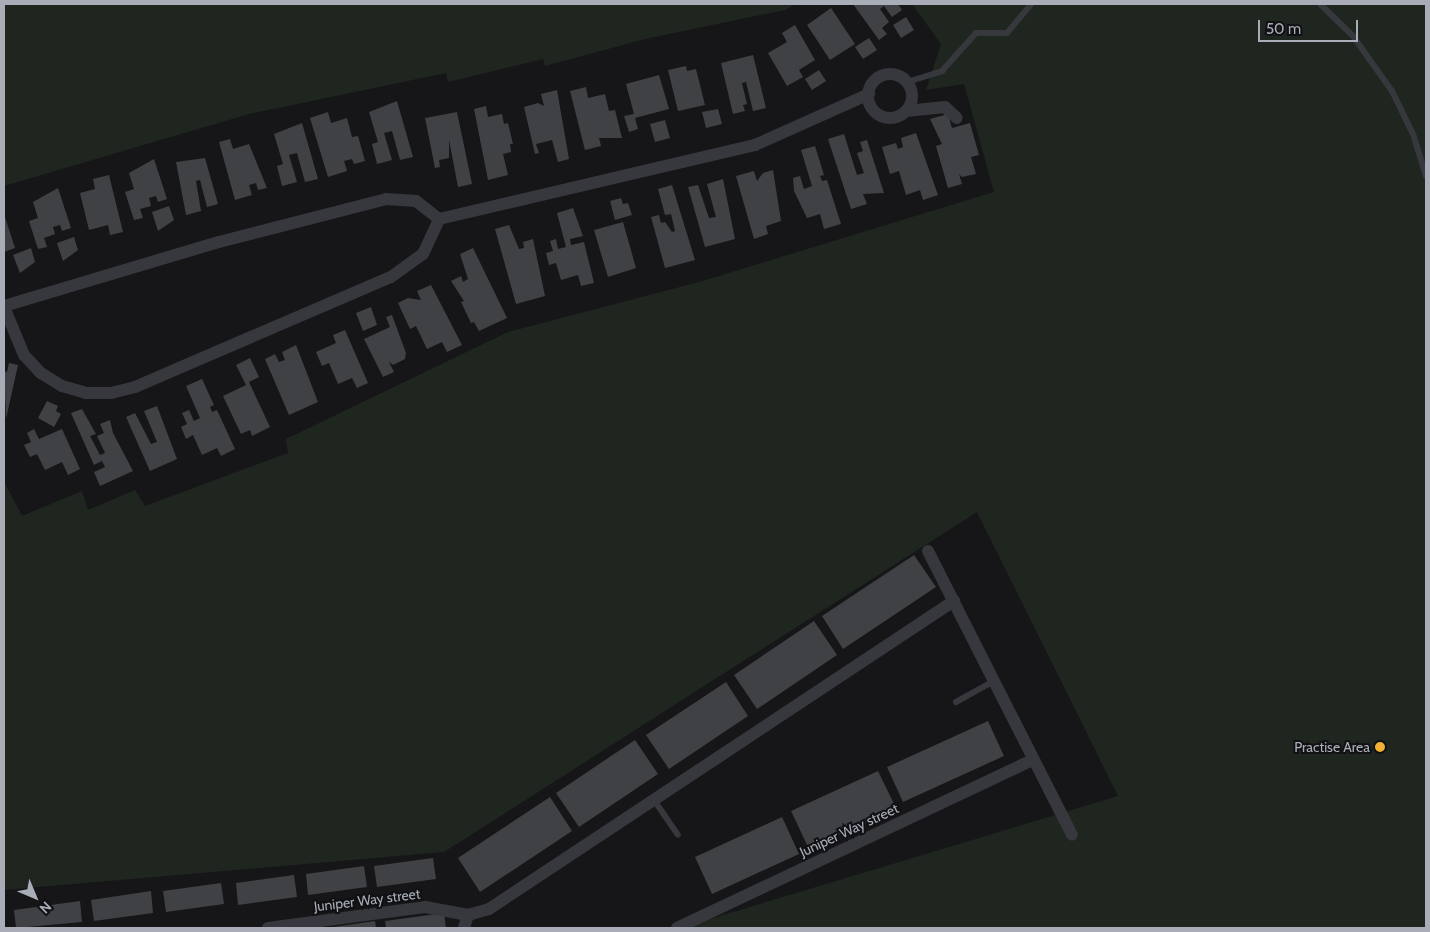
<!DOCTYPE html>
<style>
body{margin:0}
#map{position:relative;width:1430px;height:932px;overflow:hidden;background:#161618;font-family:Cabin,sans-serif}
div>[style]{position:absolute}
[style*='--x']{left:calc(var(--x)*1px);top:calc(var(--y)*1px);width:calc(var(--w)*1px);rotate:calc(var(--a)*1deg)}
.green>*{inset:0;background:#1e261f}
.building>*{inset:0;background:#404145}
.lane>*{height:6px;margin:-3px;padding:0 3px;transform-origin:3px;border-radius:3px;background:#37383d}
.street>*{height:12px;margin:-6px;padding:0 6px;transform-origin:6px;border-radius:6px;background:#37383d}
.street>.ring{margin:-6px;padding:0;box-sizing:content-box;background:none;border:12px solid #37383d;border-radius:50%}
.dots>*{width:14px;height:14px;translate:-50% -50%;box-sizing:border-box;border:2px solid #111113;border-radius:50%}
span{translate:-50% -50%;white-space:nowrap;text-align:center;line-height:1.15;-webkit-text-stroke:4px #111113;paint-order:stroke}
.poi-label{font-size:14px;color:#a8adb8}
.right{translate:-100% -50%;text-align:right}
.street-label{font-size:14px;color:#a8adb8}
.frame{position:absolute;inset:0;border:5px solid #a8adb8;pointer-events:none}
.north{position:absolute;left:10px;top:872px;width:50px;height:50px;-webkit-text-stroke:4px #111113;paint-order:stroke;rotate:135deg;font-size:14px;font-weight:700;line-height:20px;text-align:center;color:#a8adb8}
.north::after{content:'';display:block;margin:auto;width:18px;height:22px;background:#a8adb8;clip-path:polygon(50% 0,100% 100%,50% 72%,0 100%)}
.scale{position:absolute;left:1258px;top:20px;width:100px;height:22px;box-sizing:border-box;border:2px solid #a8adb8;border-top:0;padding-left:6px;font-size:15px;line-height:18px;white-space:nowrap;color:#a8adb8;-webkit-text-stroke:4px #111113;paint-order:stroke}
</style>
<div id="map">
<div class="green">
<div style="clip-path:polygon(4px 4px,796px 4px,785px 10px,645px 39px,545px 66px,543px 59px,448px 82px,446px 73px,249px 114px,4px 186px)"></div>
<div style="clip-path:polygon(912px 4px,1426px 4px,1426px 928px,680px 928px,1118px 796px,977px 512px,444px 852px,4px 890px,4px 481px,22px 516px,82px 491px,88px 510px,135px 490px,145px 506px,288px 453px,286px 439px,508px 332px,699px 282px,994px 192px,964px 84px,926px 90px,941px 44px)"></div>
</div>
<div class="building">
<div style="clip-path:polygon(853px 4px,898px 4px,902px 10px,892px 17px,884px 6px,880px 9px,889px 22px,882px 28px,887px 34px,879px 40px)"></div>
<div style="clip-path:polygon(831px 8px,855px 44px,830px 60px,807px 25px)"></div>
<div style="clip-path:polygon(906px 17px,914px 30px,901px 38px,893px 25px)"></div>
<div style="clip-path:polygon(795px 25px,815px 60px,799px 70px,803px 77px,787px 86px,768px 53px,787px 42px,782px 33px)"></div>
<div style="clip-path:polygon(869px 38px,877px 50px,863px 59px,855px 47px)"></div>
<div style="clip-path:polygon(753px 55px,766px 108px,753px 111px,746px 82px,742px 83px,747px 104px,743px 105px,745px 111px,733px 114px,721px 63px)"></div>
<div style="clip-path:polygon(686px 66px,687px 71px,696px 69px,705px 105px,678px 111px,668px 70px)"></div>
<div style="clip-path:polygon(819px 70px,826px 81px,812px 90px,805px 79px)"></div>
<div style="clip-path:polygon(659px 75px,669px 109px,635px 118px,638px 129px,629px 132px,624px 116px,634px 114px,626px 84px)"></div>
<div style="clip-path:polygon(586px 87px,588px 98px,605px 94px,609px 111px,615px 110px,622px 138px,599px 138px,601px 146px,585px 150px,570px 91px)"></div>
<div style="clip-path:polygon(557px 90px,569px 159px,558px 162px,552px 140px,536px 144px,539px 153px,535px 154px,524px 107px,538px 103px,544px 106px,541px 94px)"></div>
<div style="clip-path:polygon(397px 101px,413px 157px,400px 160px,392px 131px,384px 133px,392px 160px,377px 164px,372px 144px,378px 142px,369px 112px)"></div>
<div style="clip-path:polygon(486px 106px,488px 117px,502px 114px,504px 124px,508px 123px,513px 144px,510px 144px,511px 152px,503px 154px,508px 175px,488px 180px,474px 109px)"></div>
<div style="clip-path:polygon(718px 109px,722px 124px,706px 128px,702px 112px)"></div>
<div style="clip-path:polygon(328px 112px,331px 123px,347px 118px,352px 137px,358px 136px,365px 161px,354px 164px,352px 159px,344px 161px,347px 171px,328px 177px,310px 118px)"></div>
<div style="clip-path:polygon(457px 112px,472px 184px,458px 187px,449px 140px,449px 158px,439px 160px,440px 167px,435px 168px,425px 118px)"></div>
<div style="clip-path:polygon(948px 114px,952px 128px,970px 123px,979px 155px,971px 157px,976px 174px,962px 177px,959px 174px,962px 184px,948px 188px,936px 146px,942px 144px,930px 119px)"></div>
<div style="clip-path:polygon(665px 120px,670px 138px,655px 142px,650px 124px)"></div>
<div style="clip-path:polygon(302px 123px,318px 179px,305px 182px,297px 153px,289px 155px,297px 182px,282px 186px,277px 166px,283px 164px,274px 134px)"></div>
<div style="clip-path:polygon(916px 133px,938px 195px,923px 200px,920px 190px,906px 195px,899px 171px,890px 174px,882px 147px,896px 143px,898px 149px,903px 147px,901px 138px)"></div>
<div style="clip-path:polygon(844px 134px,857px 175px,864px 173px,857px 153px,863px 151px,860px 142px,867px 140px,884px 193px,863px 194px,867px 204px,851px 209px,828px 139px)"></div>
<div style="clip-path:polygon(230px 139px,233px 149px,249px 144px,267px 188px,258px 190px,256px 183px,249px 185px,252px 195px,235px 200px,219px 142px)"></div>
<div style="clip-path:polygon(815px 146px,824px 175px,820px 176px,822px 181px,827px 180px,841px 224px,824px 229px,820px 214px,807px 218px,794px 191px,793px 178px,800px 176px,804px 189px,812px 186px,801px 150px)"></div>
<div style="clip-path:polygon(205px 158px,218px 204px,207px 207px,200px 180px,196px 181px,201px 211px,186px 215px,176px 162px)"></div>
<div style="clip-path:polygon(154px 159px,167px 199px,158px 202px,156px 196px,149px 198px,151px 206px,140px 209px,143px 218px,134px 220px,125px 192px,134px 189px,129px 173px)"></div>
<div style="clip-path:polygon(773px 170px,781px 221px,766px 226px,768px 234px,754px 239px,736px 176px,754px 171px,757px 181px,763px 173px)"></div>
<div style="clip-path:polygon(109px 175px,123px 232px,110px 235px,108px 225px,89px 230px,80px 193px,95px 189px,93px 179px)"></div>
<div style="clip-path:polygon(723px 179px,735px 239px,705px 247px,688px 187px,698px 185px,709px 218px,716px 217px,707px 184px)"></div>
<div style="clip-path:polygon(672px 185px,695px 260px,665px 268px,651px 217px,659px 215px,661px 223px,665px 222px,672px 232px,675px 231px,671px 214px,665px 215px,658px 189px)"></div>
<div style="clip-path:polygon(58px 188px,71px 228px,62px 231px,60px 225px,53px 227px,55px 234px,44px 238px,47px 247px,38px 249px,29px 221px,38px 218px,33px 202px)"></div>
<div style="clip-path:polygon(621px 198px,623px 204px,628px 203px,632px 215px,615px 220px,610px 201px)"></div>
<div style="clip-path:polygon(169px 206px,174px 220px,158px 231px,152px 212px)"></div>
<div style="clip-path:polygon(573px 208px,583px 236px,570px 239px,571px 245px,584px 242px,594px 283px,581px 286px,578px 275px,561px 280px,556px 263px,549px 265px,546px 253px,553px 251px,550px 241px,556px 239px,558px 249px,566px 247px,557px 213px)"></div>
<div style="clip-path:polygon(4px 214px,15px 248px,4px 252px)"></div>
<div style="clip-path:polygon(623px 222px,636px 268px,608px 277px,594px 230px)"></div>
<div style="clip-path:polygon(509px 225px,519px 249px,524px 248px,523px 242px,533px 239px,545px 296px,516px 304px,495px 229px)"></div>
<div style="clip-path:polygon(74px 237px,78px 250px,63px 261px,57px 243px)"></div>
<div style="clip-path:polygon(31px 248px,35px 262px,20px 273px,13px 255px)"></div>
<div style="clip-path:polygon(473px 248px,507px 318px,479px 331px,474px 322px,471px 323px,461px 302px,464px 301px,451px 281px,461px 276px,463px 282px,468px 279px,460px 254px)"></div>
<div style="clip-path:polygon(431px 285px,462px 345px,447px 352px,442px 342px,427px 349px,416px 326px,410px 329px,398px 303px,408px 298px,421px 300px,417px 291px)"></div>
<div style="clip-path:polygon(371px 307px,377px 325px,363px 331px,356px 313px)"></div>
<div style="clip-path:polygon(392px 315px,406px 353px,405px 359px,393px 365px,389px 362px,394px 372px,383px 377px,364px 339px,390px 327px,386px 317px)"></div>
<div style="clip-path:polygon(345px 330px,368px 383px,357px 388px,352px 378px,338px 384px,329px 363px,322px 366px,316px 352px,336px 343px,333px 335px)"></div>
<div style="clip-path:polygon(296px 345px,318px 402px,289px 415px,265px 359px,275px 354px,279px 362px,285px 360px,282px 352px)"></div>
<div style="clip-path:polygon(250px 358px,259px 377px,249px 382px,270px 427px,252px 436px,250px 430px,241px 434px,223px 396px,246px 385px,236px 365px)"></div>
<div style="clip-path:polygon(9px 363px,18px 365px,6px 419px,4px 371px,7px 372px)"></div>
<div style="clip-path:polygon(202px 379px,214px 405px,210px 407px,212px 412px,217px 410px,235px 449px,221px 456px,217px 448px,202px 455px,193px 435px,186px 439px,181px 427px,187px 424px,182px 413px,189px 410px,194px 421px,200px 418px,186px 386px)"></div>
<div style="clip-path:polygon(47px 401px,58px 406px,56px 411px,61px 414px,54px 427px,38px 418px)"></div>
<div style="clip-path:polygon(157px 406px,177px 459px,150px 471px,126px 417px,135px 413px,151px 444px,157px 442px,144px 411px)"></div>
<div style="clip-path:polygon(82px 409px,96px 434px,90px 436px,100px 455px,105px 453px,97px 436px,104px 433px,100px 424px,110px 420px,113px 433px,133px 471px,100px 486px,94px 472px,105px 467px,102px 461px,94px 465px,71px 413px)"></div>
<div style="clip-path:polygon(34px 429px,39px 439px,62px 429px,80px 469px,68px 475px,62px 462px,45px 470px,37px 454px,30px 457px,24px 445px,31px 442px,27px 433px)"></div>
<div style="clip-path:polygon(914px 555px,936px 587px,843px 649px,822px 616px)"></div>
<div style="clip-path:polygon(814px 621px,837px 655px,757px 709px,734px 675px)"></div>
<div style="clip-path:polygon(726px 682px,748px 716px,669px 769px,646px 735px)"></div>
<div style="clip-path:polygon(988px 721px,1004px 756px,903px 802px,887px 767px)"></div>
<div style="clip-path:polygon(635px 740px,658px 774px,579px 827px,556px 793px)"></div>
<div style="clip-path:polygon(878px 771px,896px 808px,809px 849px,791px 811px)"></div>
<div style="clip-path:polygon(550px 797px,572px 831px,480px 892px,458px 858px)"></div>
<div style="clip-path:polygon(782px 817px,799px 854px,712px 894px,695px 857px)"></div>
<div style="clip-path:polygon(433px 858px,436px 879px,377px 887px,374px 866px)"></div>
<div style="clip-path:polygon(364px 866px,367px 887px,308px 895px,306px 874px)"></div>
<div style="clip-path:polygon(294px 875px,297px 897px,238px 905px,236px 883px)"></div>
<div style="clip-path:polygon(221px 883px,224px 904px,166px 912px,163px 891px)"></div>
<div style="clip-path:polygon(151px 891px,153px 913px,94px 921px,91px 900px)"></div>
<div style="clip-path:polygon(80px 901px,82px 922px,16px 928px,14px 910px)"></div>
<div style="clip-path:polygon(444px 913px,446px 928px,386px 928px,385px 921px)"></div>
<div style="clip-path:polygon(375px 921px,376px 928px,333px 928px,333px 927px)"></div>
</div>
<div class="lane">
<div style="--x:1320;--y:4;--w:46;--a:44.1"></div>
<div style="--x:1353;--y:36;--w:67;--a:54.7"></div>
<div style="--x:1392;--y:91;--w:48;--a:64"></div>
<div style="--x:1413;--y:134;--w:44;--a:72.8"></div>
<div style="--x:907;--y:82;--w:37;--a:-17"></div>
<div style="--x:942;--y:71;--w:51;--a:-48.2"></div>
<div style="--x:976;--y:33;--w:31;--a:0"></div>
<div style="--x:1007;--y:33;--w:38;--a:-50"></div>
<div style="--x:956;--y:702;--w:43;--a:-28.9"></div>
<div style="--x:654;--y:800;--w:42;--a:55.6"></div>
</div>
<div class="street">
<div class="ring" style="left:868px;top:74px;width:32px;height:32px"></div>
<div style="--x:906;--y:111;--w:39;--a:-6"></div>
<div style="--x:945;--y:107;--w:16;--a:43"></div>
<div style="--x:439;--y:219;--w:325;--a:-13.2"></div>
<div style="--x:755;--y:145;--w:125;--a:-24.1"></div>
<div style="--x:4;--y:306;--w:224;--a:-16.6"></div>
<div style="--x:219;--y:242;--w:172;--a:-14.4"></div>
<div style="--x:386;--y:199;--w:30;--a:4"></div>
<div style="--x:416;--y:201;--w:29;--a:38"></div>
<div style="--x:4;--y:307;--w:52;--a:67.4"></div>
<div style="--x:24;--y:355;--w:25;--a:47"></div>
<div style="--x:41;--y:373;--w:25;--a:32"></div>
<div style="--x:62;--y:386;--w:25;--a:16"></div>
<div style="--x:86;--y:393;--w:25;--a:0"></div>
<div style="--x:111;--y:393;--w:25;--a:-14"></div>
<div style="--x:135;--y:387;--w:279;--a:-23.3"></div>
<div style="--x:391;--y:277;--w:39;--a:-36"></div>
<div style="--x:423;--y:254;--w:38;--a:-65"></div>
<div style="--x:928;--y:551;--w:318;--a:63.1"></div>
<div style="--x:268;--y:928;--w:158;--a:-7.6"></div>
<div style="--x:425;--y:907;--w:44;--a:10.5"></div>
<div style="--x:468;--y:915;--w:22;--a:-16"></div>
<div style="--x:489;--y:909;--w:558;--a:-33.52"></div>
<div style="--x:464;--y:928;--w:14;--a:-73"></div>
<div style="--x:677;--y:928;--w:394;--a:-25.3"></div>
</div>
<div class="dots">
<div style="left:1380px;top:747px;background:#f2b134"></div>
</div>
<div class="poi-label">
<span class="right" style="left:1370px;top:747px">Practise Area</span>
</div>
<div class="street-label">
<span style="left:849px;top:830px;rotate:-25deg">Juniper Way street</span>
<span style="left:367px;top:900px;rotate:-7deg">Juniper Way street</span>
</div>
<div class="frame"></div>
<div class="north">N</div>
<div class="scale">50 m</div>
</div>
